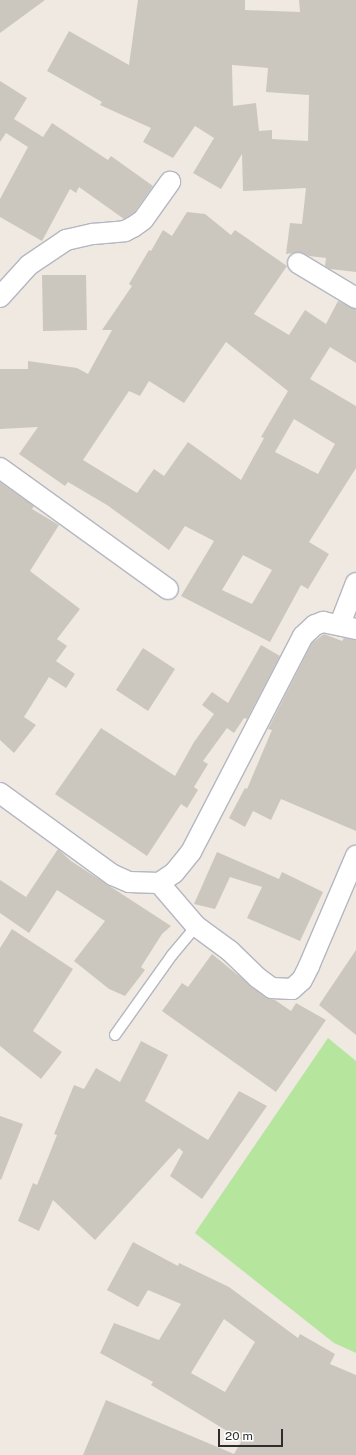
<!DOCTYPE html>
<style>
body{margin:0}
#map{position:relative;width:356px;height:1455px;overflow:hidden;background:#efe9e1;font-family:"Public Sans",sans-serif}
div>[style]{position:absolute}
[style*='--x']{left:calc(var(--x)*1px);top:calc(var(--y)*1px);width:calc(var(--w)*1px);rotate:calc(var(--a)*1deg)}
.green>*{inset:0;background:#b6e59e}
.building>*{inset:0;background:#cbc7bf}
.roads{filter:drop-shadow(1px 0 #b4b7c1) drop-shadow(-1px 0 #b4b7c1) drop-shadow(0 1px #b4b7c1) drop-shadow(0 -1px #b4b7c1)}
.lane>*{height:10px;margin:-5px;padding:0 5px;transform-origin:5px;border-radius:5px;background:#fff}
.street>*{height:20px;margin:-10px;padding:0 10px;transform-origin:10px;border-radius:10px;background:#fff}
span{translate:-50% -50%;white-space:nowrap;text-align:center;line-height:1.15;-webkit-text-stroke:3px #fff;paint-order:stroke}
.scale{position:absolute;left:218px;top:1429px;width:65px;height:18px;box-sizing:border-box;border:2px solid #2e2e2e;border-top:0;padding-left:5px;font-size:12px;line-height:14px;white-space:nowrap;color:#2e2e2e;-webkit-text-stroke:3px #fff;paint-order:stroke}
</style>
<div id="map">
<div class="green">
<div style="clip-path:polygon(328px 1038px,356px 1061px,356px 1353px,334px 1343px,195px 1233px)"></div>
</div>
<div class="building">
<div style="clip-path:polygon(0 0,45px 0,0 33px)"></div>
<div style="clip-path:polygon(evenodd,138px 0,245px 0,245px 10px,300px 12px,299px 0,356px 0,356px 272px,330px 269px,325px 266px,326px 258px,309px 256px,299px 252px,286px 254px,290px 223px,302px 224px,306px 188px,243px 191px,242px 154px,221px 189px,193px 173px,214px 138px,195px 126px,173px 158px,143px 142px,151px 128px,100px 105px,102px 102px,47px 71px,69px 31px,129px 65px,138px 0,232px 65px,268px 68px,266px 92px,309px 95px,308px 141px,272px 139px,272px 130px,259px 131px,256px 103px,233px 106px,232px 65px)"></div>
<div style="clip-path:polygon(0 81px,27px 98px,14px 119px,43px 137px,52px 123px,108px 160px,111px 156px,153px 186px,134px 213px,124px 219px,79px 187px,76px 193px,70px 189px,42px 241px,0 217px,0 199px,28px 147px,6px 133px,0 142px)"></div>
<div style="clip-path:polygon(evenodd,187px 212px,205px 214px,231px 235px,235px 230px,287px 266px,254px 314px,289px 335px,305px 310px,326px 324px,338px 301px,356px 309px,356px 363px,330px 347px,310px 379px,356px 406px,356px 468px,309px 542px,329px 554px,308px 589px,301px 585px,270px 642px,181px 596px,214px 541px,185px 526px,169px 550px,107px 505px,68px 482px,65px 486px,19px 454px,38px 427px,0 429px,0 369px,28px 369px,28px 361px,77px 368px,88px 374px,112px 330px,102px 330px,132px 286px,129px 284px,149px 250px,151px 251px,163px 230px,172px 236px,187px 212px,226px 342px,288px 391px,261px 437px,264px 438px,241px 480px,188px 442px,164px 476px,154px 469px,137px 493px,83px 460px,129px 391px,140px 396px,149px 381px,184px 403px,226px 342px,187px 212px,294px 419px,335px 444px,318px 474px,275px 452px,294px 419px,187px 212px,243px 555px,272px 570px,252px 604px,222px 590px,243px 555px)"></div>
<div style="clip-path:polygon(42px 275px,86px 275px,87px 330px,43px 331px)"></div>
<div style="clip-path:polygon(0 482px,34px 506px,32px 509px,59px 525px,30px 571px,80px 609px,57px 639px,67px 646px,56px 661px,75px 674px,66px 688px,49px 677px,24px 717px,36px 725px,14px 753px,0 740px)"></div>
<div style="clip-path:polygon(324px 634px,342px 641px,344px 638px,356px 640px,356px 831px,281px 799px,271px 820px,253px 811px,245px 827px,229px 818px,245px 788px,247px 789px,272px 730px,268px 729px,312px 643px)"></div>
<div style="clip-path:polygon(261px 645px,280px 656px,247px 719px,244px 718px,234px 733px,227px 728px,203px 761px,208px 764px,194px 787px,198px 790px,187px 808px,181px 804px,147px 856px,55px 794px,101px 728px,175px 776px,194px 742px,214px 714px,202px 705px,212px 692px,228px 703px)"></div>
<div style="clip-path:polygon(143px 648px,175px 669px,148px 711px,116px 690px)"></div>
<div style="clip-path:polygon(58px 849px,71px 861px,171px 926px,162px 934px,141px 967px,145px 970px,125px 996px,109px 989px,74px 961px,105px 921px,57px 890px,29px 933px,0 913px,0 880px,26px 897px)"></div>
<div style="clip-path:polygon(217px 852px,279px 879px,282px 872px,323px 892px,300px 941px,247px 918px,262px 887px,230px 877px,215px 909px,194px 904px)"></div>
<div style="clip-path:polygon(12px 929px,73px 969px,33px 1031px,62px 1052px,41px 1079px,0 1046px,0 948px)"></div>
<div style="clip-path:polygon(356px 950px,356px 1035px,319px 1005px)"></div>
<div style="clip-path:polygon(212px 954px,265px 997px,275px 1000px,291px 1011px,296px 1003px,326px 1020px,276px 1092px,162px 1011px,182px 983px,188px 987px)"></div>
<div style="clip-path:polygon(141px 1041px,168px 1055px,145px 1101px,208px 1140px,239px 1091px,267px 1106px,202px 1199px,170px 1176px,183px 1152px,179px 1148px,95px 1240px,53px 1200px,39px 1231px,18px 1221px,33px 1183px,37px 1185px,57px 1135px,54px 1134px,74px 1085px,84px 1089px,96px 1068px,120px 1082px)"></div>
<div style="clip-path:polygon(0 1116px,23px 1124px,1px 1180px,0 1179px)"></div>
<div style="clip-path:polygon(evenodd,133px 1242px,178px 1266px,179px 1263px,229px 1287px,298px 1338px,300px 1334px,335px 1354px,330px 1364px,356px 1375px,356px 1455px,83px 1455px,106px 1400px,234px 1454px,242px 1440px,151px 1385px,153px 1382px,100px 1353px,114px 1323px,159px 1340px,181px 1304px,148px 1290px,138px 1307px,107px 1290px,133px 1242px,224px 1319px,255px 1342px,225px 1392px,191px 1373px,224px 1319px)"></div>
</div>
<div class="roads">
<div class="lane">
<div style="--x:115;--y:1035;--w:98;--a:-54.5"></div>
<div style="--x:172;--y:955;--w:38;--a:-50"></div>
</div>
<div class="street">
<div style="--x:298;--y:263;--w:68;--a:31.1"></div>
<div style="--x:0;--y:297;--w:43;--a:-47.8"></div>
<div style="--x:29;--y:265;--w:45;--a:-34"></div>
<div style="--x:66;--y:240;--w:28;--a:-13"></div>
<div style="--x:93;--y:234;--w:32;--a:-5"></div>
<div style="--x:125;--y:231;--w:9;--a:-27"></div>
<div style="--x:133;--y:227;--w:12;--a:-35"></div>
<div style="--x:143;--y:220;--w:47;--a:-54.6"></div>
<div style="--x:0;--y:468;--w:207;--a:35.8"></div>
<div style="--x:340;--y:624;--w:44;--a:-68.7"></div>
<div style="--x:0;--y:793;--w:140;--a:36"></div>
<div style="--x:113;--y:875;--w:17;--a:24"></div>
<div style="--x:129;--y:882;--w:30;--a:2"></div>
<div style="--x:159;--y:883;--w:18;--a:-34"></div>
<div style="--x:174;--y:873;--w:27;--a:-51"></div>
<div style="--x:191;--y:852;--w:243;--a:-62.6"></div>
<div style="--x:303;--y:636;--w:16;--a:-43"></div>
<div style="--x:315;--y:625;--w:9;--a:-21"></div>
<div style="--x:323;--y:622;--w:34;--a:12"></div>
<div style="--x:159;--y:883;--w:57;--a:49.3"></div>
<div style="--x:196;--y:926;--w:42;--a:36.3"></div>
<div style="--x:230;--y:951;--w:39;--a:44"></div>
<div style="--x:258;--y:978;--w:17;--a:36"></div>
<div style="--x:272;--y:988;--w:20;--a:3"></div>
<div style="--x:292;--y:989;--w:13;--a:-42"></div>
<div style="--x:302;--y:980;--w:16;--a:-63"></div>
<div style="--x:309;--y:966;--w:120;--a:-66.9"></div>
</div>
</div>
<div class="scale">20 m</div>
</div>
